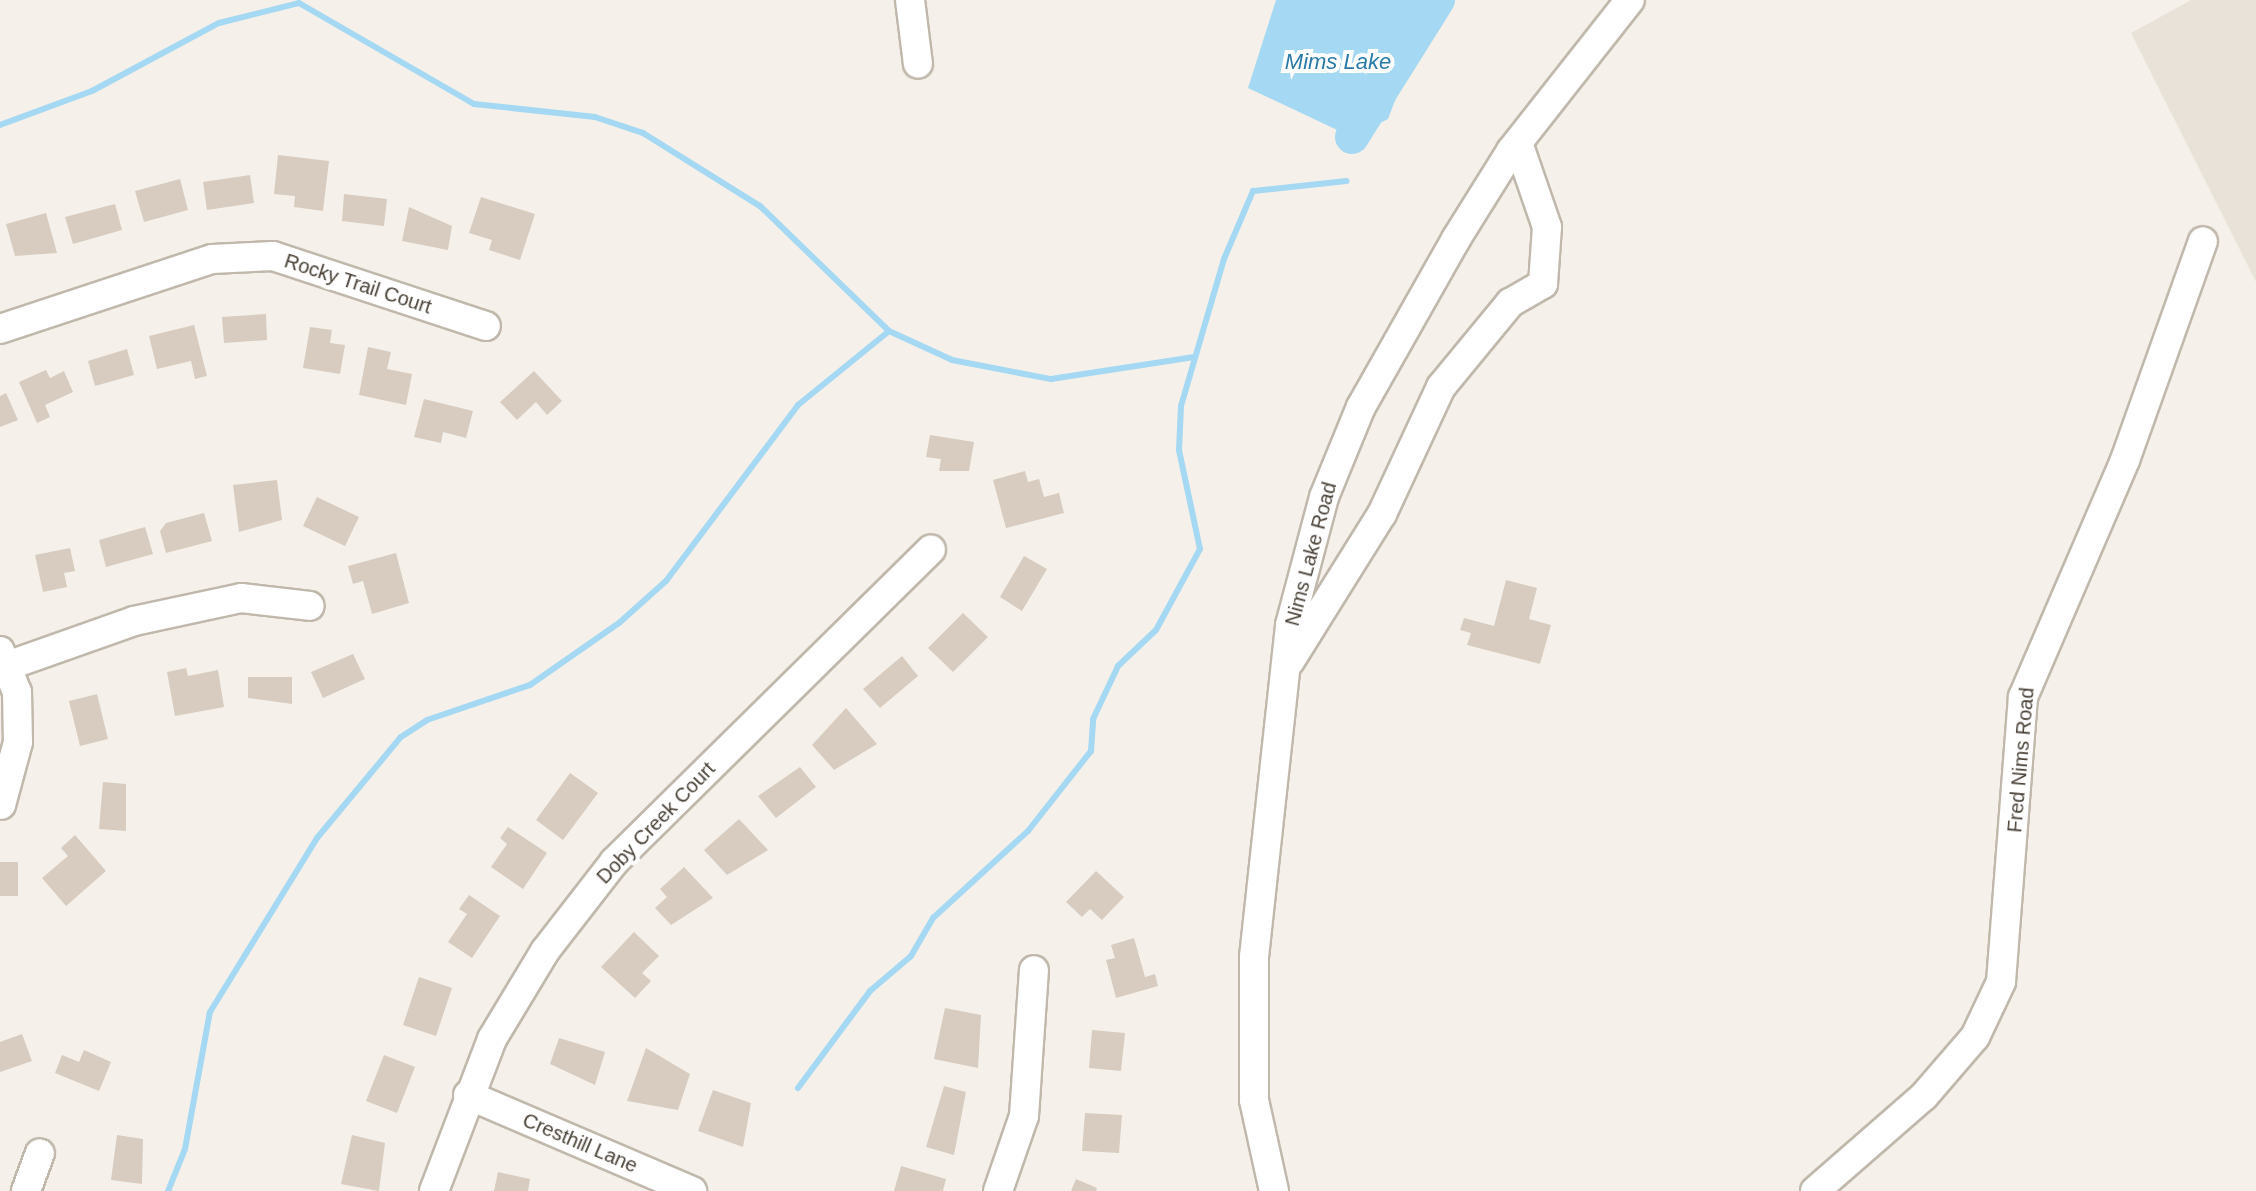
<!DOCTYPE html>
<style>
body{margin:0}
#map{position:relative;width:2256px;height:1191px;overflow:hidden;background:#f5f1ea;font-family:Helvetica,sans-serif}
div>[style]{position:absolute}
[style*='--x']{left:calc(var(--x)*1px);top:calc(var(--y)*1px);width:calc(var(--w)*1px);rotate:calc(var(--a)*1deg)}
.residential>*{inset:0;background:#e9e2d8}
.water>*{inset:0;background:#a5d8f2}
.stream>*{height:6px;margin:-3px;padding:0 3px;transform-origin:3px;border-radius:3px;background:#a5d8f2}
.river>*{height:34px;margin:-17px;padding:0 17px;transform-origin:17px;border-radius:17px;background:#a5d8f2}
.building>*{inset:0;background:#d7ccbf}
.roads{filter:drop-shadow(2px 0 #c1b8ac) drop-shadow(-2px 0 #c1b8ac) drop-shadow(0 2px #c1b8ac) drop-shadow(0 -2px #c1b8ac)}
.minor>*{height:28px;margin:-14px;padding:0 14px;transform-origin:14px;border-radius:14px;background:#fff}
span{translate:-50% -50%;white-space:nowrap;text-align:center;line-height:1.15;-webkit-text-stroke:8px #fff;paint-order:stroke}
.street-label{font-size:20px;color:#494137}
.water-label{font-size:22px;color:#2a7aa8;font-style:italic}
</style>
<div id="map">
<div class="residential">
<div style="clip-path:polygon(2191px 0,2256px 0,2256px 282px,2131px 33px)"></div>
</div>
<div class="water">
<div style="clip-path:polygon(1276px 0,1433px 0,1388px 119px,1352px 137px,1248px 88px)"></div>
</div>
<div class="stream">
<div style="--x:0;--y:125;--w:98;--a:-20.3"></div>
<div style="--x:92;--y:91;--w:144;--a:-28.2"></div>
<div style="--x:219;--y:23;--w:82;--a:-14"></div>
<div style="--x:299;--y:3;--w:202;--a:30"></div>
<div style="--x:474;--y:104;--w:122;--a:6.1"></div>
<div style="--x:595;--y:117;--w:51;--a:18.4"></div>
<div style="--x:643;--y:133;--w:138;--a:32"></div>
<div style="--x:760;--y:206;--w:180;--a:44.1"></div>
<div style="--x:889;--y:331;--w:69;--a:24.7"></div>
<div style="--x:952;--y:360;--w:101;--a:10.9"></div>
<div style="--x:1051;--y:379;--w:145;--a:-8.7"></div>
<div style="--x:798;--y:1088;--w:121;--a:-53.4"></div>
<div style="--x:870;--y:991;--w:54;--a:-40.5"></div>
<div style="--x:911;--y:956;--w:44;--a:-59.9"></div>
<div style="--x:933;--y:918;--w:129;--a:-42.5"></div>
<div style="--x:1028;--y:831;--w:102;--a:-51.8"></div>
<div style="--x:1091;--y:751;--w:32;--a:-86"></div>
<div style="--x:1093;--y:719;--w:59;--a:-64.7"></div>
<div style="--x:1118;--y:666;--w:52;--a:-43.5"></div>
<div style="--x:1156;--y:630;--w:92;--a:-61.5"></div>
<div style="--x:1200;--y:549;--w:101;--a:-102"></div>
<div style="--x:1179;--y:450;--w:44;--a:-87.4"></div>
<div style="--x:1181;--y:406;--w:153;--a:-73.7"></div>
<div style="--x:1224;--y:259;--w:74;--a:-66.9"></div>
<div style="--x:1253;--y:191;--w:94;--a:-6.1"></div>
<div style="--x:168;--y:1191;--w:45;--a:-68"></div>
<div style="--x:185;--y:1149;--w:139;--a:-79.7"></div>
<div style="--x:210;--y:1012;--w:204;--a:-58.4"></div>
<div style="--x:317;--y:838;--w:131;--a:-50.3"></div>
<div style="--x:401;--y:737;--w:31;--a:-33"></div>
<div style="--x:427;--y:720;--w:109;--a:-18.8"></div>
<div style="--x:530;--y:685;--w:108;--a:-34.9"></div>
<div style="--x:619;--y:623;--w:63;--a:-41.8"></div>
<div style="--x:666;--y:581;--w:220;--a:-53.1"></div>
<div style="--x:798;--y:405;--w:117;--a:-39.1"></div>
</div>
<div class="river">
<div style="--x:1352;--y:137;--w:162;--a:-57.9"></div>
</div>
<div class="building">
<div style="clip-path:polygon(278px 155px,329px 161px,323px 211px,294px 207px,295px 196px,274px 194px)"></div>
<div style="clip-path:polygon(250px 175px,254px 203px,207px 210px,203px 182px)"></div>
<div style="clip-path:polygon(180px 179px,188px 210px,144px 222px,135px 191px)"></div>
<div style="clip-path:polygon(344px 194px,387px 199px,384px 226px,342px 221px)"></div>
<div style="clip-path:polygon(481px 197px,535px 214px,520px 260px,489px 250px,492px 240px,469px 233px)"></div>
<div style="clip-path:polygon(115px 204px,122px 230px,73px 244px,65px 217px)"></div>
<div style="clip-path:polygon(409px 207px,452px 226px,448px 250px,402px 241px)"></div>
<div style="clip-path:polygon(46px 213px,57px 253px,15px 256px,6px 224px)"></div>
<div style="clip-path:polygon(266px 314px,267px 340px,224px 343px,222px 317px)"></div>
<div style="clip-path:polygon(194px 325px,207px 376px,195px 379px,191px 361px,157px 369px,149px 336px)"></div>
<div style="clip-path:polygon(310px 327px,332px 330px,330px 343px,345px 345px,340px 374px,303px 368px)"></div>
<div style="clip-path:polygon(368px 347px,391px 352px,387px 369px,412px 374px,406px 405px,359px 395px)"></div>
<div style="clip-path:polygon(127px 349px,134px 375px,95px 386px,88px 361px)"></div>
<div style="clip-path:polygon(46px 370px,50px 378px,64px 371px,73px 392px,45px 405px,50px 417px,37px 423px,19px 382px)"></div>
<div style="clip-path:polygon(534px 371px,562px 401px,547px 415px,536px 402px,517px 420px,500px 402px)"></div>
<div style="clip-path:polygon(6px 393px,18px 420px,0 427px,0 396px)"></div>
<div style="clip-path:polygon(424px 399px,473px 411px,466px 438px,443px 432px,441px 443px,414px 437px)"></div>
<div style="clip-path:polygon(930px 435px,974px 442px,969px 471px,939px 471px,941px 459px,926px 457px)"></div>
<div style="clip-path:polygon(1025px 471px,1028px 482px,1039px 479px,1044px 497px,1059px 493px,1064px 513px,1006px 528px,993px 480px)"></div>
<div style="clip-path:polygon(277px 480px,282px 520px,239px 532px,233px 485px)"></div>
<div style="clip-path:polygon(317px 497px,359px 517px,345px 546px,303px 526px)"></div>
<div style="clip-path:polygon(204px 513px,212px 541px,166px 553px,160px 531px,166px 523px)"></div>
<div style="clip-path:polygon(145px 527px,153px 554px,106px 567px,99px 540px)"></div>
<div style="clip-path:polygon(70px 548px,75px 571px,64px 573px,67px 587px,43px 592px,35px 555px)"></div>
<div style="clip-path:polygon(396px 553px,409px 603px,372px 614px,363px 581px,353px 584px,348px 566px)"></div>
<div style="clip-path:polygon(1024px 556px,1047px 569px,1022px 611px,1000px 597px)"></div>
<div style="clip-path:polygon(1506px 580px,1537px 588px,1529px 619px,1551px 625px,1540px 664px,1467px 645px,1471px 633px,1460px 630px,1464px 618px,1494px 626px)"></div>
<div style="clip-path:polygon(963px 613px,988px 637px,953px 672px,928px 648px)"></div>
<div style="clip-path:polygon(353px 654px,365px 679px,323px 698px,311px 672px)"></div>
<div style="clip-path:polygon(902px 656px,918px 676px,880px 708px,863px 689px)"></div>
<div style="clip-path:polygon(186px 668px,188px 676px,218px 670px,224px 707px,175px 716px,167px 672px)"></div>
<div style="clip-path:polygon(248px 677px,292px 677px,292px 704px,248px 698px)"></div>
<div style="clip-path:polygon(97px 694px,108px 739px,80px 746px,69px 701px)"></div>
<div style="clip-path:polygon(846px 708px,877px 744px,834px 770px,812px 745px)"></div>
<div style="clip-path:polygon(800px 767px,816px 787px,776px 818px,758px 796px)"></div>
<div style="clip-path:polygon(570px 773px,598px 793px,563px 840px,536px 820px)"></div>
<div style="clip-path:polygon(103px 782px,126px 784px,126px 831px,99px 829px)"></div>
<div style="clip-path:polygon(739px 819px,768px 850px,727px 875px,704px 850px)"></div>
<div style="clip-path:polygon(508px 827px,547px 853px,523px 889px,491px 867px,507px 844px,500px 838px)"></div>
<div style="clip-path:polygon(75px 835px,106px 871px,66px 906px,42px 878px,68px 856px,61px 848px)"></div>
<div style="clip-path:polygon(0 862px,18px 862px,18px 896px,0 896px)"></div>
<div style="clip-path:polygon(684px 867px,713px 898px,671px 925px,655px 908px,667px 897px,660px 889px)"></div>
<div style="clip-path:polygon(1096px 871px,1124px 897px,1102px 920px,1090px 909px,1082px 917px,1066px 902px)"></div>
<div style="clip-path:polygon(469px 895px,500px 916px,472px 958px,448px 942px,467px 914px,459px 909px)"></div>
<div style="clip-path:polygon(634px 932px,659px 956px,642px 973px,651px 981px,635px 998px,601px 967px)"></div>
<div style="clip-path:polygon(1134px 938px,1145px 977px,1155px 974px,1158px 986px,1116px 998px,1106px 960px,1115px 958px,1111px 945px)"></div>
<div style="clip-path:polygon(419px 977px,452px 988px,436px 1036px,403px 1025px)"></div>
<div style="clip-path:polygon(945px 1008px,981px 1015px,978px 1068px,934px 1059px)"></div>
<div style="clip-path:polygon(1092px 1030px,1125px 1033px,1121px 1071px,1089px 1068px)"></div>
<div style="clip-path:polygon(22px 1034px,32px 1061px,0 1072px,0 1042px)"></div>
<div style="clip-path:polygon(559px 1038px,605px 1052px,595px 1085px,550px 1064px)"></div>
<div style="clip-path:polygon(646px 1048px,690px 1074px,678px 1110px,627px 1101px)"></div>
<div style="clip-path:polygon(84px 1050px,111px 1062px,99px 1091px,55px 1073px,62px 1055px,79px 1062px)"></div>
<div style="clip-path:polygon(384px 1055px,415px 1067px,397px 1113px,366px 1101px)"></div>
<div style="clip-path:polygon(944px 1086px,966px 1092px,954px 1155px,926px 1147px)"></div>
<div style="clip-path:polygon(713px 1090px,751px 1103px,743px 1147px,698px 1131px)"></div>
<div style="clip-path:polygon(1085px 1113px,1122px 1115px,1119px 1153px,1082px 1151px)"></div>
<div style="clip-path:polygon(117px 1135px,143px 1139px,142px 1184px,111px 1180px)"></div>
<div style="clip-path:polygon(352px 1135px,385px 1143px,379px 1191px,341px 1184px)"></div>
<div style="clip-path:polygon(901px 1166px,946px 1179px,943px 1191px,894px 1191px)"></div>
<div style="clip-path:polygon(498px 1172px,530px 1179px,528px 1191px,494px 1191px)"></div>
<div style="clip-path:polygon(1076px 1179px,1097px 1188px,1096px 1191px,1071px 1191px)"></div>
</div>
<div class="roads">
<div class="minor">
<div style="--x:910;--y:0;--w:64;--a:82.9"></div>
<div style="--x:0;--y:329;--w:223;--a:-18.3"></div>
<div style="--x:212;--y:259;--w:61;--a:-2.8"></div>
<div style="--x:273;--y:256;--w:224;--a:18.2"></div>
<div style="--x:0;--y:651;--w:44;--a:67.5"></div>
<div style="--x:17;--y:692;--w:50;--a:88.9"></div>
<div style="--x:18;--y:742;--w:65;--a:105.1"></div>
<div style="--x:1290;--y:661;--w:173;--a:-58"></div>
<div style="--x:1382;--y:514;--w:140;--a:-65.1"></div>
<div style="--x:1441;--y:387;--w:109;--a:-50.6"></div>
<div style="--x:1510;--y:303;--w:38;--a:-30"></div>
<div style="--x:1543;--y:284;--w:57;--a:-86"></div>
<div style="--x:1547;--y:227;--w:89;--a:-109"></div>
<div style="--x:7;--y:666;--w:135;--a:-19.5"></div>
<div style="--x:134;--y:621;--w:109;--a:-12.1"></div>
<div style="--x:241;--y:598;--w:69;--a:6.6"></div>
<div style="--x:468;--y:1095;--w:244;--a:23.2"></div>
<div style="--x:26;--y:1191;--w:40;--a:-69.8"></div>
<div style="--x:434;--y:1191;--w:163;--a:-69.1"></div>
<div style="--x:492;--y:1039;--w:103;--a:-58.9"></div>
<div style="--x:545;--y:951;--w:113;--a:-52.2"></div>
<div style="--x:614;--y:862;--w:445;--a:-44.6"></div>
<div style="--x:998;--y:1191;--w:79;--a:-70.9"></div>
<div style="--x:1024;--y:1116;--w:146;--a:-86.1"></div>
<div style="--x:1274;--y:1191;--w:93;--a:-102.4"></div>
<div style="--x:1254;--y:1100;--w:143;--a:-90"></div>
<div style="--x:1254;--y:957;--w:334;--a:-83.8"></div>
<div style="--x:1290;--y:625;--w:132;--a:-75.1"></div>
<div style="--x:1324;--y:497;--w:97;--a:-67.7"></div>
<div style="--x:1361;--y:407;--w:193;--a:-60.5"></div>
<div style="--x:1456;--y:239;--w:104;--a:-58"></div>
<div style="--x:1511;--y:151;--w:192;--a:-51.8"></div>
<div style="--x:1815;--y:1191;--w:145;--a:-41.1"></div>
<div style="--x:1924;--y:1096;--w:78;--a:-49.2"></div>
<div style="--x:1975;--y:1037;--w:61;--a:-64.7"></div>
<div style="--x:2001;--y:982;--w:286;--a:-85.6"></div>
<div style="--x:2023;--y:697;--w:258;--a:-66.7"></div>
<div style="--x:2125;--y:460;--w:232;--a:-70.4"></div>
</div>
</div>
<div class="street-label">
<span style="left:358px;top:284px;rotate:18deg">Rocky Trail Court</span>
<span style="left:1311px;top:554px;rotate:-75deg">Nims Lake Road</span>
<span style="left:2021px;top:760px;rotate:-85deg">Fred Nims Road</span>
<span style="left:656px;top:823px;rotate:-46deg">Doby Creek Court</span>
<span style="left:580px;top:1143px;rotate:23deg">Cresthill Lane</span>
</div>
<div class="water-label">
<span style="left:1338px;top:62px">Mims Lake</span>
</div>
</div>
